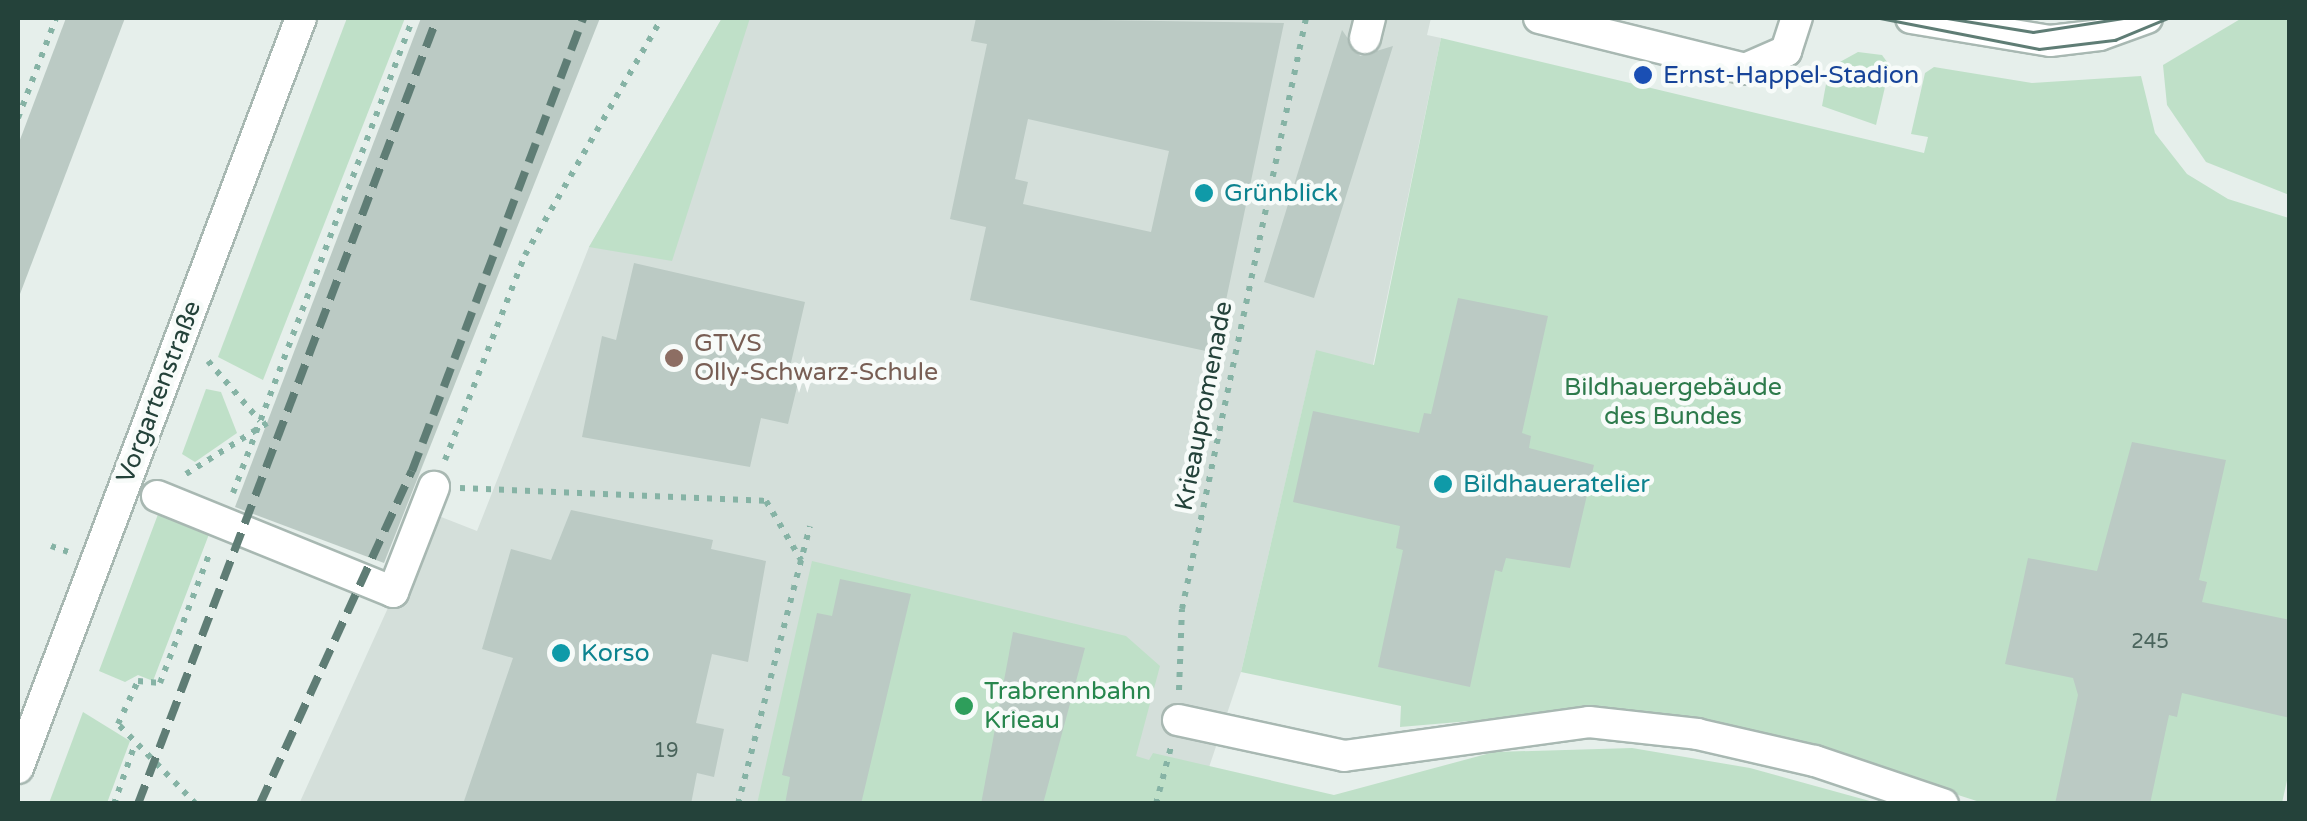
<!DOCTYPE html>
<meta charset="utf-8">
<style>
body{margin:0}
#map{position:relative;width:2307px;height:821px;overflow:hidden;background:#e6efeb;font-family:"Varela Round",sans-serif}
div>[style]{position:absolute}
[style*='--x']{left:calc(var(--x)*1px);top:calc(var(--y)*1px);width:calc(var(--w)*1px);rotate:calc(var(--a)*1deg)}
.built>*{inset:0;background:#d4dfda}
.green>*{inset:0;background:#bfe0c8}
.building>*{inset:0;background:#bbcac4}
.path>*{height:6px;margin-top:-3px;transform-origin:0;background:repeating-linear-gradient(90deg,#86b3a5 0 5px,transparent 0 13px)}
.roads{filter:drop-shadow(2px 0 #a8b8b2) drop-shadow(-2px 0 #a8b8b2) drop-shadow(0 2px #a8b8b2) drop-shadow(0 -2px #a8b8b2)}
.minor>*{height:30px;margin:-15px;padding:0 15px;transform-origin:15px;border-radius:15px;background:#fff}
.tram>*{height:2.5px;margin:-1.25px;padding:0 1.25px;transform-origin:1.25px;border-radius:1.25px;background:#5f7d75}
.rail>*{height:8px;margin-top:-4px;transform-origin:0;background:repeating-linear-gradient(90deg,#5f7d75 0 20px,transparent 0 30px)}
.dots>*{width:28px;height:28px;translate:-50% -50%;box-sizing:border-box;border:5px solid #f7fbf9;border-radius:50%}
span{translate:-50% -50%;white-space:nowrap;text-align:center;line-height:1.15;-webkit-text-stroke:9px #f7fbf9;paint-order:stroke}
.number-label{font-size:20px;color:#4a645c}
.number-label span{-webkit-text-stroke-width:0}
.transit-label{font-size:25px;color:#164399}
.left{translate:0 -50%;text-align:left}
.culture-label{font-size:25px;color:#0d838f}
.education-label{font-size:25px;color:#785e54}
.park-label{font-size:25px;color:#2d7a4b}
.street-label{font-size:25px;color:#24423a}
.leisure-label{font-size:25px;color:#27864d}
.frame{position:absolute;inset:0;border:20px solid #24423a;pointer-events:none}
</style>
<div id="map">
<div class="built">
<div style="clip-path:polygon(722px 18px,1431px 18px,1427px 35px,1441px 38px,1373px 365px,1316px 351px,1241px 672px,1197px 803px,299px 804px,431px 513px,477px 531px,589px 247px)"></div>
</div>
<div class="green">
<div style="clip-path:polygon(347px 18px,405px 18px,263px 380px,218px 357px)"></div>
<div style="clip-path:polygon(722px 18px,750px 18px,672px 261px,589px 247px)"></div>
<div style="clip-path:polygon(2242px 18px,2289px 18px,2289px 195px,2206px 162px,2167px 105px,2163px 65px)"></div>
<div style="clip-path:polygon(1441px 38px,1924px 153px,1928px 137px,1911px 134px,1925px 73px,1934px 67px,2032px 83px,2141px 76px,2155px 133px,2187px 174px,2228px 199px,2289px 218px,2290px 767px,2282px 803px,1983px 803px,1808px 747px,1587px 711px,1400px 727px,1401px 706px,1241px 672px,1316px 350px,1374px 365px)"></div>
<div style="clip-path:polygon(1858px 52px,1882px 55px,1890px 66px,1876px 125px,1822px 106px,1829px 68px)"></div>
<div style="clip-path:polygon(206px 389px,221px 392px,237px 433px,195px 462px,182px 454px)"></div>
<div style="clip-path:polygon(160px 509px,211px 529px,153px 681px,138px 675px,125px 682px,99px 671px)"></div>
<div style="clip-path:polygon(812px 561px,1126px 636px,1160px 666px,1136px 756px,1149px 760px,1153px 753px,1334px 795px,1494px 752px,1632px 748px,1750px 768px,1877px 803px,757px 804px)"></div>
<div style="clip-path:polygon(83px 712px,130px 741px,107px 803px,49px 803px)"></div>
</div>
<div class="building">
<div style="clip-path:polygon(66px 18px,125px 18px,20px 294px,18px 145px)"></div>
<div style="clip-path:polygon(421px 18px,600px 18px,384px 563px,235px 507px)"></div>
<div style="clip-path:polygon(evenodd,976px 18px,1284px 23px,1215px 353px,970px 300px,986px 227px,950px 219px,987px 44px,971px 41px,976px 18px,1028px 119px,1169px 151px,1151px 232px,1023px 204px,1028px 182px,1015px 179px,1028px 119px)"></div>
<div style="clip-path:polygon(1342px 30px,1360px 56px,1393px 46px,1314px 298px,1264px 282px)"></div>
<div style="clip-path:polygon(634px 263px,805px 302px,787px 380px,798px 383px,788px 424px,761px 418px,750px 467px,582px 437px,602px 336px,616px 340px)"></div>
<div style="clip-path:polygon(1458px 298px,1548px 316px,1522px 433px,1531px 436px,1529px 448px,1594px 465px,1570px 568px,1506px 558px,1502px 572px,1495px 570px,1470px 687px,1378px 667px,1403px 550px,1396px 548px,1400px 526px,1293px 502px,1313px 411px,1419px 433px,1424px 413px,1431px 414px)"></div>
<div style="clip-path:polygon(2132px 442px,2226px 460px,2199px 580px,2207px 582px,2202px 602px,2290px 620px,2290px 718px,2182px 693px,2177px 717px,2169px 715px,2150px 804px,2055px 804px,2078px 695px,2073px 678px,2005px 664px,2018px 605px,2028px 558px,2097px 571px)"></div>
<div style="clip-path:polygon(571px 510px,713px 540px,711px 549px,766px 561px,748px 662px,712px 654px,696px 723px,724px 729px,714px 777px,697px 773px,691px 804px,463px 804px,513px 658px,482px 649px,511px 549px,551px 560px)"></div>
<div style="clip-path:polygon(840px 579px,911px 594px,861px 804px,785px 804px,790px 777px,782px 775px,817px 613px,832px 616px)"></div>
<div style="clip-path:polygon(1013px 632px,1085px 648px,1043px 804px,981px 804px)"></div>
</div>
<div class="path">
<div style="--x:18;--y:118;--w:107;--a:-69.2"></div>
<div style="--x:208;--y:361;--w:79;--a:49.1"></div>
<div style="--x:445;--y:460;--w:220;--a:-68.7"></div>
<div style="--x:525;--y:255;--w:274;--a:-60"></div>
<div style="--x:186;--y:474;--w:96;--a:-32.2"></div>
<div style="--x:460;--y:488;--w:306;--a:2.4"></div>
<div style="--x:766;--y:501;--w:69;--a:59.3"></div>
<div style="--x:233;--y:493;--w:508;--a:-69.25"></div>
<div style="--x:51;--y:546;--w:18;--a:19"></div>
<div style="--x:1179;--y:690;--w:81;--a:-87.9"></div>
<div style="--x:1182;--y:609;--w:604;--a:-78.15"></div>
<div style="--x:114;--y:804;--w:64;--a:-70.7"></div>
<div style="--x:196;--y:804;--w:112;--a:-134.3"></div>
<div style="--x:118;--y:724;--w:47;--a:-65.1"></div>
<div style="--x:138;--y:681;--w:22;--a:5"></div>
<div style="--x:160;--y:683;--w:140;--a:-69.1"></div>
<div style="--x:738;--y:804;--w:287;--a:-75.5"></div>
<div style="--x:1156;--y:804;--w:59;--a:-75.3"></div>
</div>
<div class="roads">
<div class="minor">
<div style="--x:1539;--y:18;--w:212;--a:13.9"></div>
<div style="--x:1745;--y:69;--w:45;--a:-23.7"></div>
<div style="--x:1786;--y:51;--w:35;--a:-72"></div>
<div style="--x:1911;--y:18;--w:141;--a:9.4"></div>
<div style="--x:2050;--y:41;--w:50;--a:-6.8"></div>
<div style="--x:2100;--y:35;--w:50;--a:-19.9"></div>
<div style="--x:1365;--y:38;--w:21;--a:-76"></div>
<div style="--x:157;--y:496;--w:255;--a:22.1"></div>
<div style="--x:393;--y:592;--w:113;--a:-68.7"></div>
<div style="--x:1178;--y:720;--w:170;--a:12.2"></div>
<div style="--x:1344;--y:756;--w:247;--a:-7.9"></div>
<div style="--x:1589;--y:722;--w:109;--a:6.3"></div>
<div style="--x:1697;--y:734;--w:121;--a:12.9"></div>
<div style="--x:1815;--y:761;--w:135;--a:18.6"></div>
<div style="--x:18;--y:768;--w:802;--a:-69.33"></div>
</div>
</div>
<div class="tram">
<div style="--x:1880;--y:18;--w:162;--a:11"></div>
<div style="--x:2039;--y:49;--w:77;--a:-6.8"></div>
<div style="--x:2115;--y:40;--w:57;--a:-22.5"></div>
<div style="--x:1947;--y:18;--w:87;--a:9.2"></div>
<div style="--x:2033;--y:32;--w:91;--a:-8.8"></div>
</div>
<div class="rail">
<div style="--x:138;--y:804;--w:841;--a:-69.17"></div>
<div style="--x:260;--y:804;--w:366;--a:-65.5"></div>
<div style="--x:412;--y:471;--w:484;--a:-69.3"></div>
</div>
<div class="dots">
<div style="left:1643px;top:75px;background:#1a4fb4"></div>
<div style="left:1204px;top:193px;background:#0f9aa8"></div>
<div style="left:674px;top:358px;background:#8d6e63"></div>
<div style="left:1443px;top:484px;background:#0f9aa8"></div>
<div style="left:561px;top:653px;background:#0f9aa8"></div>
<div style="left:964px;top:706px;background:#2e9e5b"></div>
</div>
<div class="number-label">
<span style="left:2150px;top:642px">245</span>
<span style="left:666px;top:751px">19</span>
</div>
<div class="transit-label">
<span class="left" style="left:1663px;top:75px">Ernst-Happel-Stadion</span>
</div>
<div class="culture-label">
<span class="left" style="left:1224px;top:193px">Grünblick</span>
<span class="left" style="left:1463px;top:484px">Bildhaueratelier</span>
<span class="left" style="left:581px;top:653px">Korso</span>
</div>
<div class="education-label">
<span class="left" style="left:694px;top:358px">GTVS<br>Olly-Schwarz-Schule</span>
</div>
<div class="park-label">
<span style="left:1673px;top:402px">Bildhauergebäude<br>des Bundes</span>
</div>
<div class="street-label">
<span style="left:159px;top:392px;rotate:-69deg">Vorgartenstraße</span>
<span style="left:1204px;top:406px;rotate:-79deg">Krieaupromenade</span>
</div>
<div class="leisure-label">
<span class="left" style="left:984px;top:706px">Trabrennbahn<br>Krieau</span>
</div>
<div class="frame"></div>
</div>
